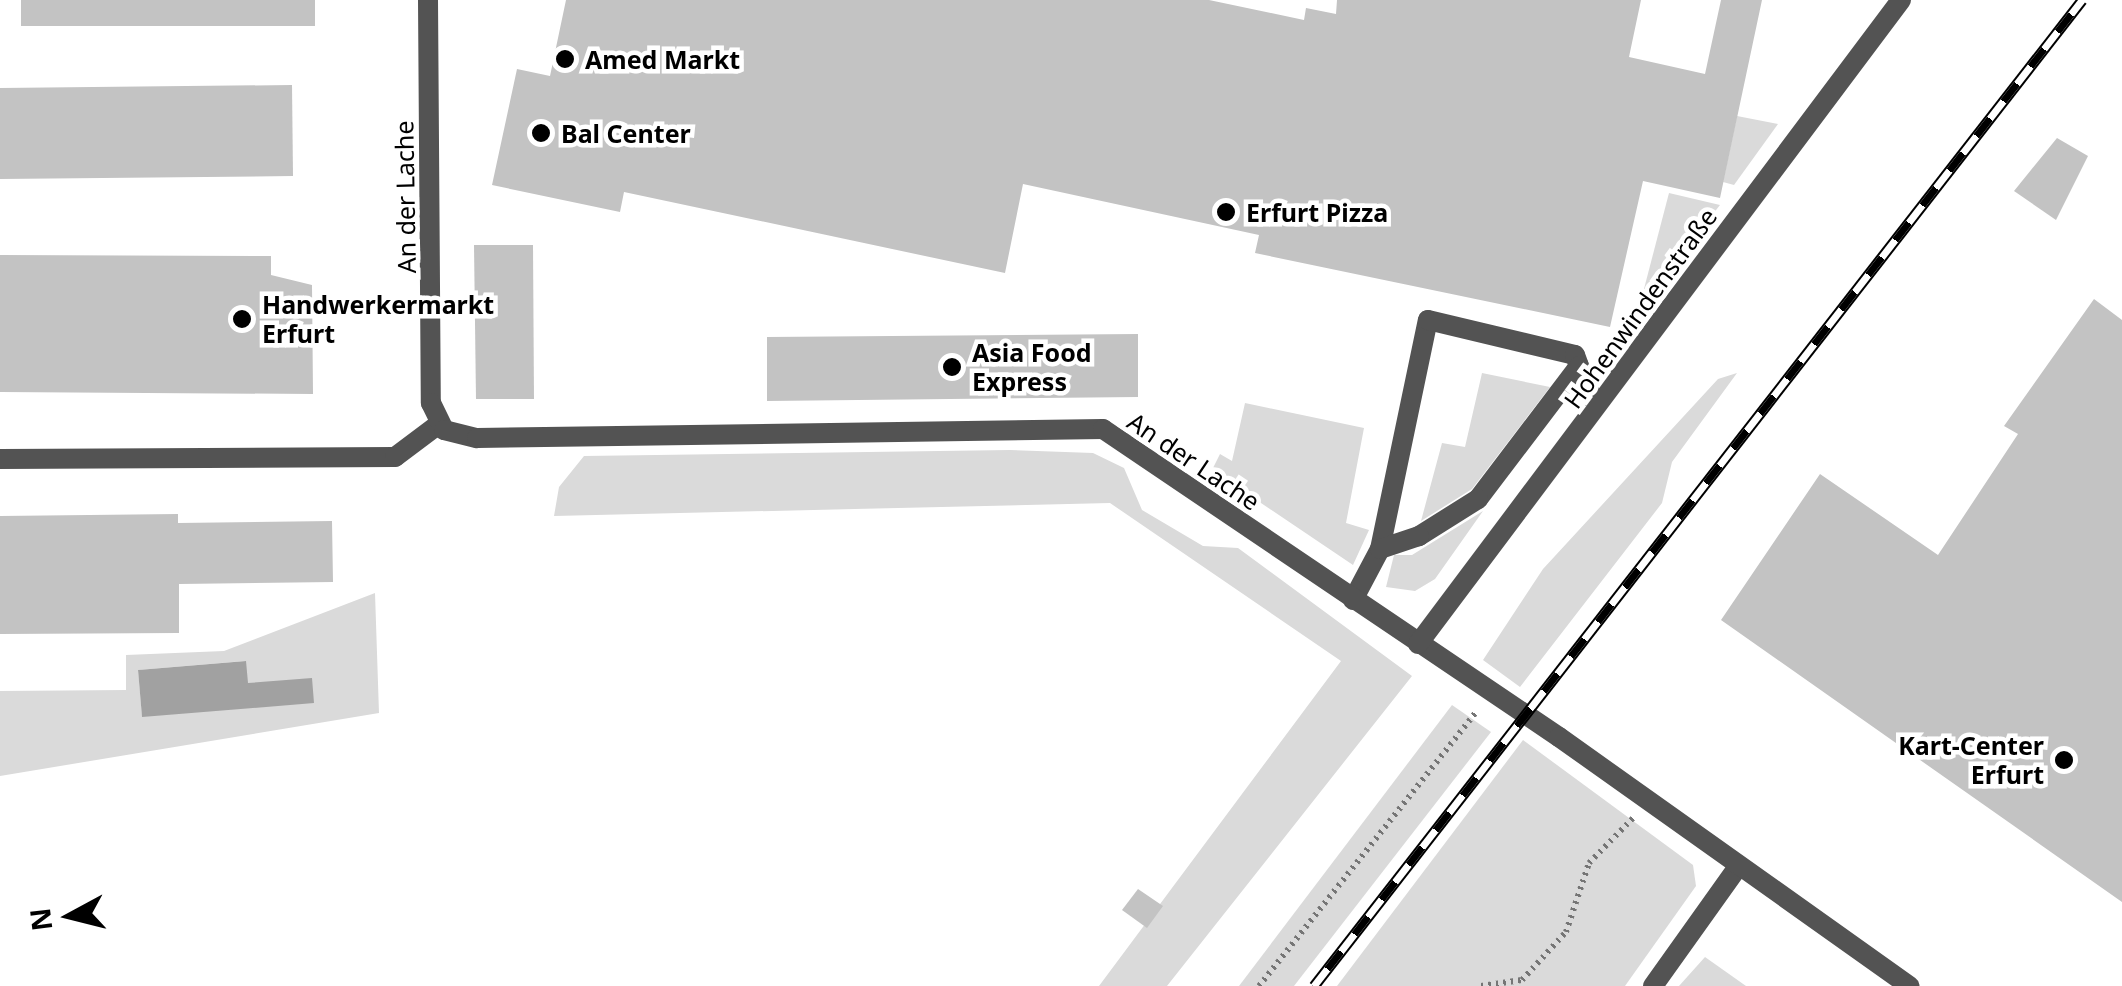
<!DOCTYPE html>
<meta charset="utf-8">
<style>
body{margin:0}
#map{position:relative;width:2122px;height:986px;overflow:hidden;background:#fff;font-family:"Noto Sans",sans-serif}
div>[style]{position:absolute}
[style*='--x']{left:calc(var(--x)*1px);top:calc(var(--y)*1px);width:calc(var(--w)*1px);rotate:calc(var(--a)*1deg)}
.green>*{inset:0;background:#dadada}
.water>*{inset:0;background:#a1a1a1}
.building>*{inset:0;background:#c3c3c3}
.path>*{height:6px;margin-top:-3px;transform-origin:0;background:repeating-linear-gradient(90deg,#757575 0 2.5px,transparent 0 7.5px)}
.service>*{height:20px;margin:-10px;padding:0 10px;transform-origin:10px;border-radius:10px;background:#535353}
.minor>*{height:20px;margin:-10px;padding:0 10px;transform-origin:10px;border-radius:10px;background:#535353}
.rail>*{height:11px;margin-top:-5.5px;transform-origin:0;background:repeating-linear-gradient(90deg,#fff 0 22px,#000 0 44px);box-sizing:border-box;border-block:2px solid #000}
.dots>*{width:28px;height:28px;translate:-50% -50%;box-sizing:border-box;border:5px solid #fff;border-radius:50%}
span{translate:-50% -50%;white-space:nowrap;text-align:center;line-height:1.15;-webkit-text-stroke:9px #fff;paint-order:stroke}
.poi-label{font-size:25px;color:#000;font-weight:700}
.left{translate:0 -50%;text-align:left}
.right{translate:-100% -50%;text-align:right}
.street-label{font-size:25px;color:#000}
.north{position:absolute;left:20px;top:866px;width:100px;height:100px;-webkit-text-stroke:8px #fff;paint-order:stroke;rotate:263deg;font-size:28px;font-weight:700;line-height:40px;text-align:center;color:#000}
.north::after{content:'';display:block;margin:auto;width:35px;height:45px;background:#000;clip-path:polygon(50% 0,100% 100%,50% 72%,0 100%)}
</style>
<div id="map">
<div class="green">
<div style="clip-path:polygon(1737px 116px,1778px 124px,1734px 185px,1723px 182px)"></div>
<div style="clip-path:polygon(1669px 193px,1720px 205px,1639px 308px)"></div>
<div style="clip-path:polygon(1482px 373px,1550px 387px,1472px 489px,1421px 521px,1442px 443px,1465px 447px)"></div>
<div style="clip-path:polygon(1737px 373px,1672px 462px,1662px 503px,1520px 687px,1483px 660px,1543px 569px,1718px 379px)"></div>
<div style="clip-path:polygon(1245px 403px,1364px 428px,1346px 523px,1369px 530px,1353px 565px,1212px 470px,1220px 454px,1232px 461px)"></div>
<div style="clip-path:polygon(1010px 450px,1093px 453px,1124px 468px,1142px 510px,1203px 546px,1238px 548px,1412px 676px,1167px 986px,1099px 986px,1341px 661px,1110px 503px,554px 516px,559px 487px,584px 456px)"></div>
<div style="clip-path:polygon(1483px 511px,1435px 579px,1415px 591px,1386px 587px,1394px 555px,1412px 555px)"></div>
<div style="clip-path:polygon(evenodd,375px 593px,379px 713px,0 776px,0 691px,126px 690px,126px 655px,224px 651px,375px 593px,245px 661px,247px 683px,314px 702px,142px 716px,138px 670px,245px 661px)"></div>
<div style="clip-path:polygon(1452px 705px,1491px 732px,1294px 986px,1239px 986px)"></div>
<div style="clip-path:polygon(1523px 740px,1693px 865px,1696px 886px,1625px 986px,1337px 986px)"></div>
<div style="clip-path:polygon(1705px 957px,1746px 986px,1679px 986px)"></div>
</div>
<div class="water">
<div style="clip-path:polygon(246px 661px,248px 683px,312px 678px,314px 703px,142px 717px,138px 670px)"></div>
</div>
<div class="building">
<div style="clip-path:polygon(21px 0,315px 0,315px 26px,21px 26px)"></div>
<div style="clip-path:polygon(566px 0,1209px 0,1304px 20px,1306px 8px,1336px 14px,1337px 0,1641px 0,1629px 57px,1705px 74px,1721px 0,1762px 0,1720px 198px,1643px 181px,1610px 327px,1255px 253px,1259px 235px,1023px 184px,1005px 273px,624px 192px,620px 212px,492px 185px,517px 69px,550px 76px)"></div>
<div style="clip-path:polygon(292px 85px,293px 176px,0 179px,0 88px)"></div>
<div style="clip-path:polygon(2057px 138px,2088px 156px,2056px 220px,2014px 191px)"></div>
<div style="clip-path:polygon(474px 245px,533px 245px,534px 399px,476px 399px)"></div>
<div style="clip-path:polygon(0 255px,271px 256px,271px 275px,312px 285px,313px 394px,0 392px)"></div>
<div style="clip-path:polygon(2094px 299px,2122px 320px,2122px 902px,1721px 620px,1820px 474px,1938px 555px,2018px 434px,2004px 426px)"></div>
<div style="clip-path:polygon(1138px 334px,1138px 397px,767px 401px,767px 337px)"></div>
<div style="clip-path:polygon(178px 514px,178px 523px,332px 521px,333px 582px,179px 584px,179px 633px,0 634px,0 516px)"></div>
<div style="clip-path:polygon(1138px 889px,1163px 906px,1147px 928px,1122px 910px)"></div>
</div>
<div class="path">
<div style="--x:1259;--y:986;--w:350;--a:-51.6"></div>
<div style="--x:1481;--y:986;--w:41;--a:-8.3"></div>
<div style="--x:1522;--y:980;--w:65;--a:-47.5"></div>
<div style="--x:1566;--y:932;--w:73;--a:-71.6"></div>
<div style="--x:1589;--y:863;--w:63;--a:-45.6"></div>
</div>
<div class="service">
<div style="--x:0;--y:459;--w:395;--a:-0.3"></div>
<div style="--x:395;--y:457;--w:55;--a:-36.9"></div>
<div style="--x:1353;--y:600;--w:58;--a:-62.1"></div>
<div style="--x:1380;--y:549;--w:234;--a:-78.2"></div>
<div style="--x:1428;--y:320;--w:151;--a:13.4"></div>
<div style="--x:1575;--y:355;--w:12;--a:70"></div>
<div style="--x:1579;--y:366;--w:167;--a:127.2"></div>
<div style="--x:1478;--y:499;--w:70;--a:147.9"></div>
<div style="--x:1419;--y:536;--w:41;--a:161.6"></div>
<div style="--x:1653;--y:986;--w:146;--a:-54.5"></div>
</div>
<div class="minor">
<div style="--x:428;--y:0;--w:403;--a:89.6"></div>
<div style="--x:431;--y:403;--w:30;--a:64"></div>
<div style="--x:444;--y:430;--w:34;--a:14"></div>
<div style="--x:477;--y:438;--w:626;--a:-0.82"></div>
<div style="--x:1103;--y:429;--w:550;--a:34.04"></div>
<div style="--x:1559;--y:737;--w:430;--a:35.4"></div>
<div style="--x:1418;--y:644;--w:805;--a:-53.13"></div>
</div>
<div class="rail">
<div style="--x:1314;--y:986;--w:1250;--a:-52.08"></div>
</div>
<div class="dots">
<div style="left:565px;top:59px;background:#000"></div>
<div style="left:541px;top:133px;background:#000"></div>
<div style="left:1226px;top:212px;background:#000"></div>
<div style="left:242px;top:319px;background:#000"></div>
<div style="left:952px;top:367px;background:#000"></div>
<div style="left:2064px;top:760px;background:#000"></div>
</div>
<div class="poi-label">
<span class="left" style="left:585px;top:59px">Amed Markt</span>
<span class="left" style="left:561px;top:133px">Bal Center</span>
<span class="left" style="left:1246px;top:212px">Erfurt Pizza</span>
<span class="left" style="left:262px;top:319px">Handwerkermarkt<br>Erfurt</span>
<span class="left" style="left:972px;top:367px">Asia Food<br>Express</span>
<span class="right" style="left:2044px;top:760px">Kart-Center<br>Erfurt</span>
</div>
<div class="street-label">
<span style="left:405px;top:197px;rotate:-91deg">An der Lache</span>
<span style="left:1640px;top:308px;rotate:-54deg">Hohenwindenstraße</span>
<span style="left:1194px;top:461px;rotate:34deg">An der Lache</span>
</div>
<div class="north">N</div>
</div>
